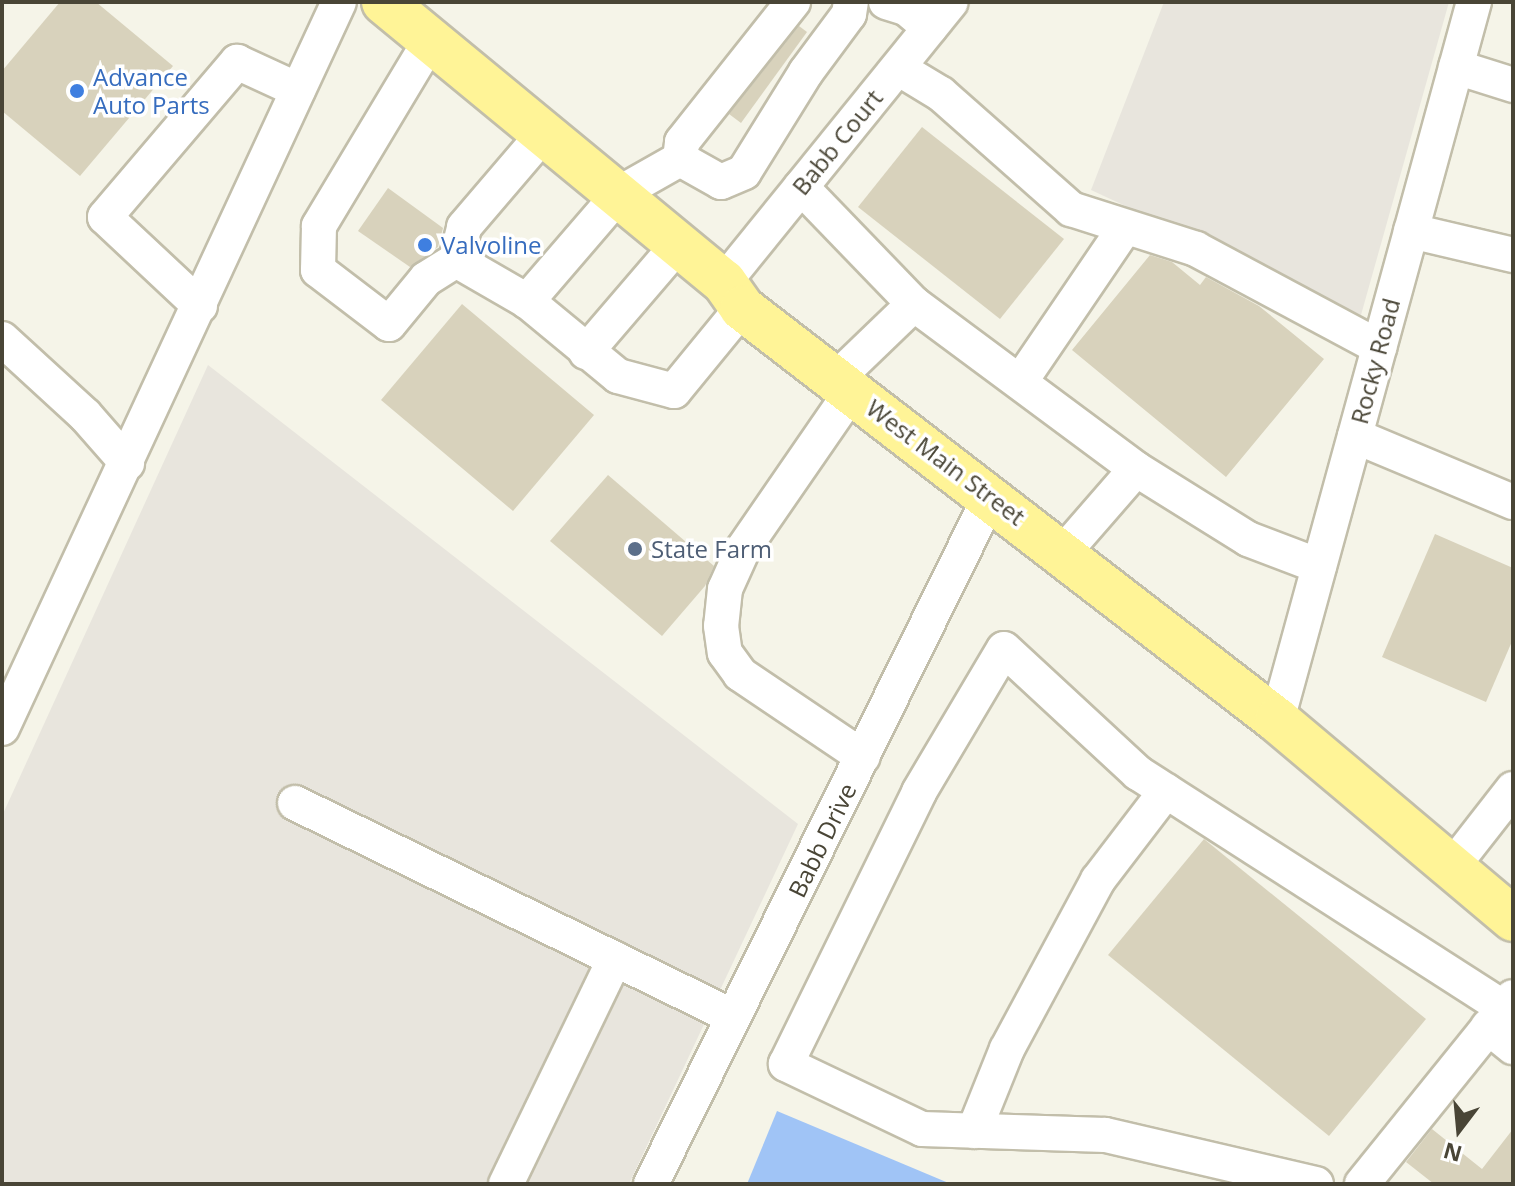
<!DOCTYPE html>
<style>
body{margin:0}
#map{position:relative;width:1515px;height:1186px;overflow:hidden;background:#f5f4e8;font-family:"Open Sans",sans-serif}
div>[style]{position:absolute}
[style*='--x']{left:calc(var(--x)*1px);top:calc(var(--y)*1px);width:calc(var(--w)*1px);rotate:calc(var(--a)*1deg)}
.industrial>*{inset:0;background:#e8e5dd}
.water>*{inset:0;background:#a0c4f6}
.building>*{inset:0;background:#d8d2bc}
.roads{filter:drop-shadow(2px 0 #c2beaa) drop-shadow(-2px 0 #c2beaa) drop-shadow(0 2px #c2beaa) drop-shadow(0 -2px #c2beaa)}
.minor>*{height:34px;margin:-17px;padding:0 17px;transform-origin:17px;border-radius:17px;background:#fff}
.major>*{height:44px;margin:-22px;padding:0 22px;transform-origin:22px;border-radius:22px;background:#fff497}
.dots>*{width:22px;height:22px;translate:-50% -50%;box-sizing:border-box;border:4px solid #fff;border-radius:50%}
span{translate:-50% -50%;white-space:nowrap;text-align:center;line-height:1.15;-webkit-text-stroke:7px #fff;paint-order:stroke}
.shop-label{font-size:24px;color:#366cbe}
.left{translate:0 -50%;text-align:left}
.street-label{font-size:24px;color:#494536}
.service-label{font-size:24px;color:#4e5e75}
.frame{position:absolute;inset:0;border:4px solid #494536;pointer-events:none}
.north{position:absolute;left:1419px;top:1090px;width:80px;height:80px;-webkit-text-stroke:6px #fff;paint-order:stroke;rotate:196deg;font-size:22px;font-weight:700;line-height:32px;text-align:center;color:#494536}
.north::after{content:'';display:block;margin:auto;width:28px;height:36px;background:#494536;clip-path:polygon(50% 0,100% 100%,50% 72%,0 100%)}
</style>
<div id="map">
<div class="industrial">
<div style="clip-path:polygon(1164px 2px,1449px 2px,1361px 315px,1091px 190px)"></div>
<div style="clip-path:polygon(208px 365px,798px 824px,629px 1184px,2px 1184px,2px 816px)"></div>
</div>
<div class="water">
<div style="clip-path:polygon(777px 1111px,951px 1184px,747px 1184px)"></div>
</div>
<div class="building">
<div style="clip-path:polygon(60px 2px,96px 2px,173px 66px,80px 176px,2px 111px,2px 71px)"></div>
<div style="clip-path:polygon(799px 26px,807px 32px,741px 123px,729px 114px)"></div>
<div style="clip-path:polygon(922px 127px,1064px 239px,1000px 319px,858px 207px)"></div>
<div style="clip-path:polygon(388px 188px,443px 228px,438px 247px,410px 267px,358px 231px)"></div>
<div style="clip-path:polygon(1150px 255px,1172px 262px,1200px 285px,1206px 277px,1259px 306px,1324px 359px,1226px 477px,1072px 350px)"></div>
<div style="clip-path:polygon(462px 304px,594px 415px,513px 511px,381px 400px)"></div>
<div style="clip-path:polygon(608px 475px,714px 566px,705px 586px,662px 636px,550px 541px)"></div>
<div style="clip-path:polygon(1435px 534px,1513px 568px,1513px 639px,1486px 702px,1382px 657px)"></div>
<div style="clip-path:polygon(1204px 839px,1426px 1019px,1329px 1136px,1108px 955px)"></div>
<div style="clip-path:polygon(1432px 1129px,1482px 1169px,1513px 1129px,1513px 1184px,1434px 1184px,1406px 1162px)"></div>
</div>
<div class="roads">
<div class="minor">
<div style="--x:886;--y:2;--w:21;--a:17"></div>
<div style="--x:906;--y:8;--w:31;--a:40"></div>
<div style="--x:430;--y:41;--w:216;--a:121"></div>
<div style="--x:319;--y:226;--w:44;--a:91.3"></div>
<div style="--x:318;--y:270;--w:89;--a:37.3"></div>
<div style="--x:389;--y:324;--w:58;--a:-50.6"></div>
<div style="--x:426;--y:279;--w:36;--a:-32"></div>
<div style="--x:456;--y:260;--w:34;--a:-76"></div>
<div style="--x:464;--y:227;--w:125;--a:-49.5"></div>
<div style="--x:1456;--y:67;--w:60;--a:17.5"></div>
<div style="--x:898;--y:68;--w:50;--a:31.2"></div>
<div style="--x:941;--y:94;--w:174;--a:41.5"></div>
<div style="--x:1071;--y:209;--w:131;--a:17.7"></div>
<div style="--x:1196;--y:249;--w:208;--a:28.2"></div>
<div style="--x:680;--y:159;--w:69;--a:150.5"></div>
<div style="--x:620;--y:193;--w:143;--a:130.7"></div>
<div style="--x:527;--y:301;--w:118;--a:39.5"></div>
<div style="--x:618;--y:376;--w:58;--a:15"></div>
<div style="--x:674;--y:391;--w:107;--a:-50.7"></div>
<div style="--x:680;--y:159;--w:47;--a:29.3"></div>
<div style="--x:721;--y:182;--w:25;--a:-23"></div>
<div style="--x:744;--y:172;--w:118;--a:-58.2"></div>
<div style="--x:806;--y:72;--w:72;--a:-53.4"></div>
<div style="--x:849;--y:14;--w:12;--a:-81"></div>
<div style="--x:680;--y:159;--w:17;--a:-83"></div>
<div style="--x:682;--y:142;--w:179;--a:-51.6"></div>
<div style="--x:801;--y:187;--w:163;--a:46"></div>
<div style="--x:914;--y:304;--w:277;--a:36.6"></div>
<div style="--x:1136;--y:469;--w:132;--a:32"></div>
<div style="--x:1248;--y:539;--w:76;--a:20.8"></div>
<div style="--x:1411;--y:231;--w:105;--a:13.2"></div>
<div style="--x:456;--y:260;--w:82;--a:30"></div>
<div style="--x:724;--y:282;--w:360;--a:-51"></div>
<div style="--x:200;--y:306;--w:130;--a:-136.9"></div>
<div style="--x:105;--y:217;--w:204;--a:-49.6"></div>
<div style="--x:237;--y:62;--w:67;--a:24.7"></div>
<div style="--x:2;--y:339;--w:113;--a:42.5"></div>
<div style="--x:85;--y:415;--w:64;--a:48.8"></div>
<div style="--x:586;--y:352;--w:140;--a:-49.4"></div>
<div style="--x:836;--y:379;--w:108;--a:-43.9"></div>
<div style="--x:1020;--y:382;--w:185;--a:-55.8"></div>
<div style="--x:852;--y:391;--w:192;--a:124.6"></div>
<div style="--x:743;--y:549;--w:44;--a:114.2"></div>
<div style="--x:725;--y:589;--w:37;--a:96"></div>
<div style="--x:721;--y:626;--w:27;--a:82"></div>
<div style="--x:725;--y:653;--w:26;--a:54"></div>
<div style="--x:740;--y:674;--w:148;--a:34"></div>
<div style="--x:1355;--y:436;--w:171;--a:22.7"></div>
<div style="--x:1063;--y:553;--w:111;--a:-49"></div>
<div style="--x:1277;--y:720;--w:745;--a:-74.66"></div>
<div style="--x:2;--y:728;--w:800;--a:-65.1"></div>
<div style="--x:295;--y:803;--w:488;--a:26"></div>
<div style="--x:1452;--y:867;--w:99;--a:-52"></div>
<div style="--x:1488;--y:1027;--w:32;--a:39"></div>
<div style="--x:974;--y:1131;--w:88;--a:-68.1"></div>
<div style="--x:1007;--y:1049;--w:192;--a:-61.7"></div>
<div style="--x:1098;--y:880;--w:112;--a:-52.6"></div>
<div style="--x:506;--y:1184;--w:250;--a:-64.2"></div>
<div style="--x:651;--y:1184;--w:768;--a:-63.74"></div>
<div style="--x:1316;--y:1184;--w:217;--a:-166.9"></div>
<div style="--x:1105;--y:1135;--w:183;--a:-178.1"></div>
<div style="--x:922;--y:1129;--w:151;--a:-154.5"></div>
<div style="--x:786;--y:1064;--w:303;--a:-63.9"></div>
<div style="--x:919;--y:792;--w:166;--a:-59.3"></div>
<div style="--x:1004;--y:649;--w:183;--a:42.8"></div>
<div style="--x:1138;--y:773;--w:435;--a:32.7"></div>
<div style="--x:1362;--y:1184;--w:240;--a:-51.1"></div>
</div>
<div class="major">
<div style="--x:384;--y:2;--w:440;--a:39.5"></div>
<div style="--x:724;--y:282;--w:32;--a:55"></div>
<div style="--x:742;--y:308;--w:675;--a:37.6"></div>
<div style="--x:1277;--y:720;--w:309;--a:40.1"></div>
</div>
</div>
<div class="dots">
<div style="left:77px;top:91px;background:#3f7fe0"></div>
<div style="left:425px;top:245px;background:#3f7fe0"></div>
<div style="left:635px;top:549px;background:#5c6f8a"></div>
</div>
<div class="shop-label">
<span class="left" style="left:93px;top:91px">Advance<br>Auto Parts</span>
<span class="left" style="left:441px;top:245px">Valvoline</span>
</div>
<div class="street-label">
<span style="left:837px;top:142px;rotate:-51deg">Babb Court</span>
<span style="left:1375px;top:361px;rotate:-75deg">Rocky Road</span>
<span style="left:946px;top:462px;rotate:37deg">West Main Street</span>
<span style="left:822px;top:840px;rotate:-64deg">Babb Drive</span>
</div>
<div class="service-label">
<span class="left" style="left:651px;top:549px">State Farm</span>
</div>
<div class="frame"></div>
<div class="north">N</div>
</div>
